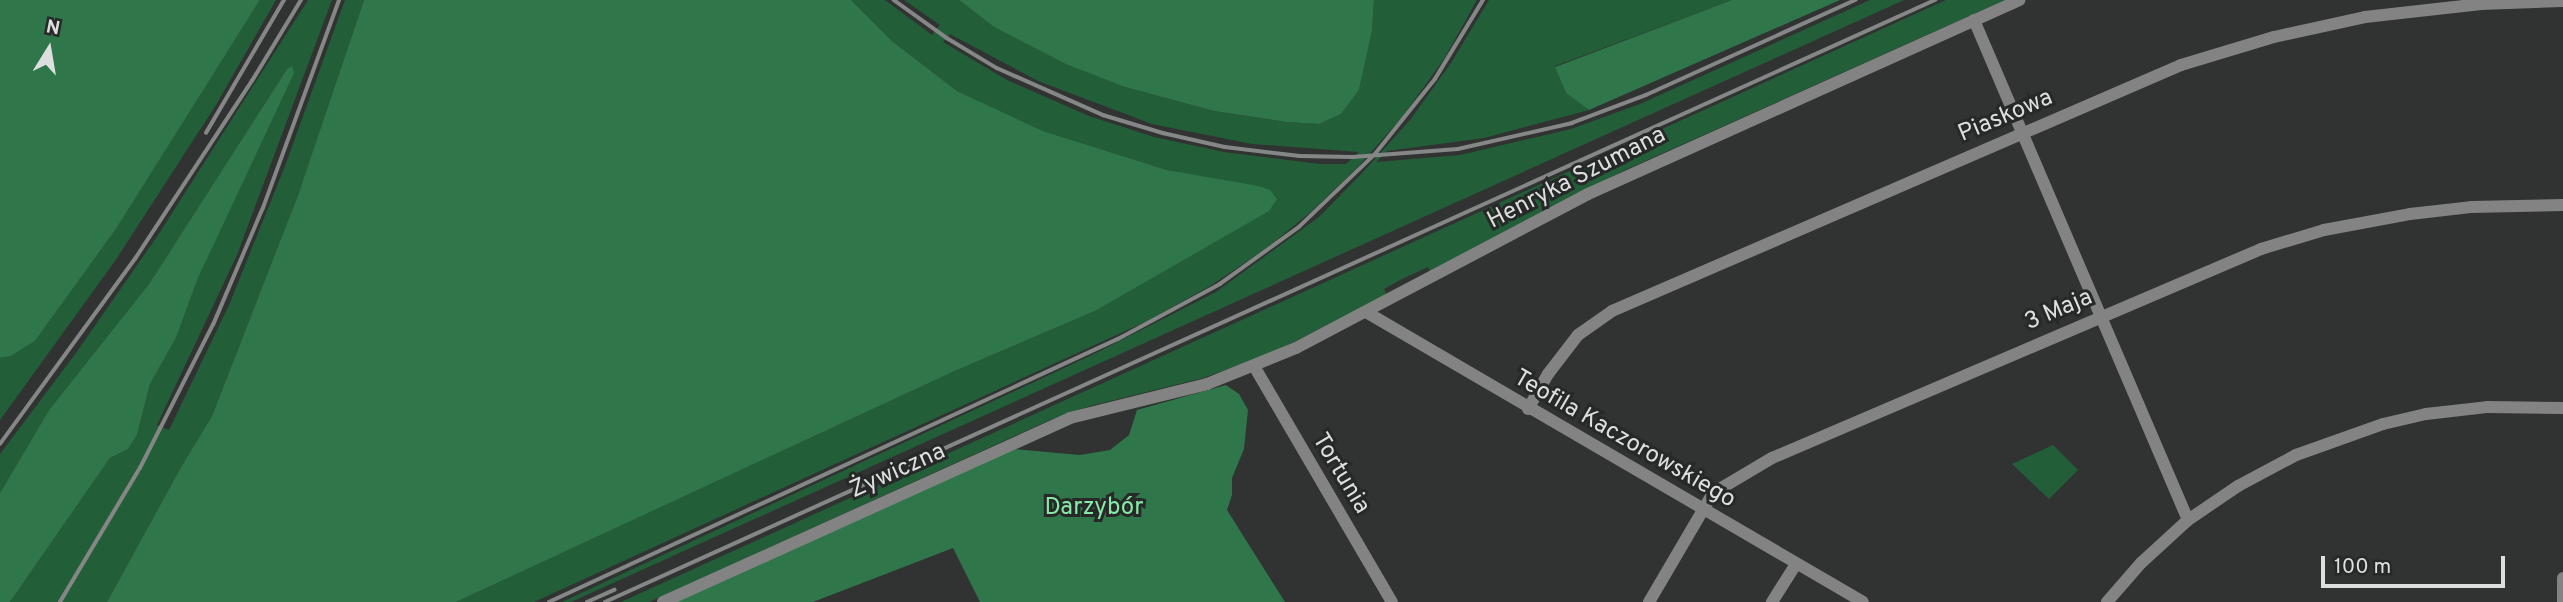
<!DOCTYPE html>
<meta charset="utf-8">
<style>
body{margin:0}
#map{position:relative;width:2563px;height:602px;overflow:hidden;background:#303331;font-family:Overpass,sans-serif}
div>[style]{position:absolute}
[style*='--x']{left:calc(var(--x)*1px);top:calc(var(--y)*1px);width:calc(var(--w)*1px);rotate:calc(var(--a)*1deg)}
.green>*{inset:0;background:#225f39}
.forest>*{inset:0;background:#2f764a}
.minor>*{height:12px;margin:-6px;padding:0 6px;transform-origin:6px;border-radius:6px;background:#828382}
.rail>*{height:3.5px;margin:-1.75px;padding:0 1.75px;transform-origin:1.75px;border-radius:1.75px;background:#858786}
span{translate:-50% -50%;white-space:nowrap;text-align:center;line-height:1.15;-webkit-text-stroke:6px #262927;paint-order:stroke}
.street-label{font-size:24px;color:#dddfde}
.park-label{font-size:24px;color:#87e9a7}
.north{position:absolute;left:14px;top:14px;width:70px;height:70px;-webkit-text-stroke:5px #262927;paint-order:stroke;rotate:11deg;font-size:19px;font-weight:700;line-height:28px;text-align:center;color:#dddfde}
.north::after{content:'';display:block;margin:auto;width:24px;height:32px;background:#dddfde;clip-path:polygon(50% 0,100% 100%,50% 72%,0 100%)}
.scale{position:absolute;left:2321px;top:556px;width:184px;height:32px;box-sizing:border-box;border:4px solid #dddfde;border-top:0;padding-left:9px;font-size:21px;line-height:24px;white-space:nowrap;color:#dddfde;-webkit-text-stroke:5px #262927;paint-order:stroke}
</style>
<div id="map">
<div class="green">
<div style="clip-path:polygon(260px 0,276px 0,216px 105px,115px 261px,0 420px,0 358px,11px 356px,35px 341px,116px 229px)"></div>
<div style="clip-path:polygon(308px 0,332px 0,237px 255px,157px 425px,169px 430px,229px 305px,285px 166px,345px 0,364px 0,298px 195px,212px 416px,181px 467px,107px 602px,10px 602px,110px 458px,128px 449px,137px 435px,150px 384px,176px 338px,198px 278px,292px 67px,287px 69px,149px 284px,49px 410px,0 493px,0 454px,76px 353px,160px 232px)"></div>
<div style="clip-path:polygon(evenodd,851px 0,885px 0,932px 35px,940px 25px,904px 0,959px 0,994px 27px,1125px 87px,1214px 111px,1286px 122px,1319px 124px,1341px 114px,1359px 90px,1372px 31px,1374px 0,1477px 0,1444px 59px,1403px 116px,1359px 166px,1312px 211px,1264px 250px,1210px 286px,1147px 321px,534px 602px,456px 602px,957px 370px,1095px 311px,1268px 211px,1270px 190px,1167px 170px,1043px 131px,957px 91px,892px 41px,851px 0,950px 34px,1038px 81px,1152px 124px,1252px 144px,1359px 152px,1346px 164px,1319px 164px,1224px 152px,1154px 137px,1089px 116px,1007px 80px,943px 42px,950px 34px)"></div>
<div style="clip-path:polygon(1489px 0,1732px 0,1555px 66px,1566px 93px,1589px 110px,1484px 138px,1387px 151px,1376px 162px,1460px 155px,1571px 129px,1640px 104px,1870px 0,1904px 0,571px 602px,562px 602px,1092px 355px,1216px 292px,1319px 217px,1365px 170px,1410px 120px,1451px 63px)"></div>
<div style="clip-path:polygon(1946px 0,2005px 0,1625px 170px,1430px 271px,1428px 267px,1402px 279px,1384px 289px,1387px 295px,1268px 355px,1203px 378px,1090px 406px,1050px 420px,649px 602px,621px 602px)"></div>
<div style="clip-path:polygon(2053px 445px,2078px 470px,2049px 499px,2012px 464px)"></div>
</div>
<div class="forest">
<div style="clip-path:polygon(0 0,260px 0,116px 229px,35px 341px,11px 356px,0 358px)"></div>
<div style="clip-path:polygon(364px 0,851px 0,892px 41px,957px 91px,1043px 131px,1167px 170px,1258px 186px,1270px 190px,1277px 199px,1269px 211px,1095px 311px,957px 370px,456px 602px,107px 602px,181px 467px,212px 416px,298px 195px)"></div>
<div style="clip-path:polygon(959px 0,1374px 0,1372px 31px,1359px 90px,1341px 114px,1319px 124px,1286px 122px,1214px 111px,1125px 87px,1066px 64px,994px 27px)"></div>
<div style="clip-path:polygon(1732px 0,1840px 0,1589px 110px,1566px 93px,1555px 67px)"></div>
<div style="clip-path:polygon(292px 66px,294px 73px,198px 278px,176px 338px,150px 384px,137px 435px,128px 449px,110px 458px,10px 602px,0 602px,0 493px,49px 410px,149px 284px,287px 69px)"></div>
<div style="clip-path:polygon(1226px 385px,1239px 394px,1248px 410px,1244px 449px,1232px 478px,1232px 495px,1227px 510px,1285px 602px,980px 602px,953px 548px,813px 602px,676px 602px,1013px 449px,1080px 455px,1110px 450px,1129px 435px,1137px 410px)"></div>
</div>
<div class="minor">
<div style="--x:1974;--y:20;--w:544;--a:66.83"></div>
<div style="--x:1366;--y:312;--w:575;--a:30.26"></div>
<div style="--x:1254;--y:366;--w:273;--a:59.7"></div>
<div style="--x:1528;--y:409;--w:40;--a:-60.3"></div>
<div style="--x:1548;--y:374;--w:49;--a:-52.4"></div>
<div style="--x:1578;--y:335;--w:42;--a:-35.2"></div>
<div style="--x:1612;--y:311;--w:620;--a:-23.38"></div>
<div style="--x:2181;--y:65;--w:97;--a:-16.8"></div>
<div style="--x:2274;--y:37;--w:93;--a:-12.4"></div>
<div style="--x:2365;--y:17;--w:117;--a:-6.4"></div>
<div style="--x:2481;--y:4;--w:82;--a:-2.1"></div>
<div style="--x:663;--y:602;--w:447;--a:-24.3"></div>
<div style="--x:1070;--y:418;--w:141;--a:-13.9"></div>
<div style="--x:1207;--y:384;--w:96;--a:-22"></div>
<div style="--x:1296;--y:348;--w:330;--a:-27.8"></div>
<div style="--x:1588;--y:194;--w:473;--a:-24.2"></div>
<div style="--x:1649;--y:602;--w:126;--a:-59.6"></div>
<div style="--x:1713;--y:493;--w:69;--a:-30.7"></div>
<div style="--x:1772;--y:458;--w:532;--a:-23.14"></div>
<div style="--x:2261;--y:249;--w:66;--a:-16.8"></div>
<div style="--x:2324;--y:230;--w:87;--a:-10.5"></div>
<div style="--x:2410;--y:214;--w:61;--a:-6.5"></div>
<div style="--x:2471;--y:207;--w:92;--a:-1.2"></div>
<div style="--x:1772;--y:602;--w:45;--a:-57.7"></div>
<div style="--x:2107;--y:602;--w:52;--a:-48.9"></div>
<div style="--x:2141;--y:563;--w:64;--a:-42.5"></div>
<div style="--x:2188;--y:520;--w:60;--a:-34.2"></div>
<div style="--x:2238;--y:486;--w:66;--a:-28.1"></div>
<div style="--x:2296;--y:455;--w:92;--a:-19.6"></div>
<div style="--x:2383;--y:424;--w:44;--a:-13.1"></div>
<div style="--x:2426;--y:414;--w:61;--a:-6.5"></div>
<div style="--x:2487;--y:407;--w:76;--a:0.8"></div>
<div style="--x:2563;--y:602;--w:24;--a:-90"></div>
</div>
<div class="rail">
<div style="--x:894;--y:0;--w:65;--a:35.6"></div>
<div style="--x:947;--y:38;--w:58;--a:31"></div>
<div style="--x:997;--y:68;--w:116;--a:23.9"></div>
<div style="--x:1103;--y:115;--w:63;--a:16.7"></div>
<div style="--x:1163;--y:133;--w:64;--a:12.7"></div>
<div style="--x:1225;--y:147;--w:75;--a:6.9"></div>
<div style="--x:1299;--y:156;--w:54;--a:1.1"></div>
<div style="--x:1353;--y:157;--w:105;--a:-4.4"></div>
<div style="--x:1458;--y:149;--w:117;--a:-12.8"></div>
<div style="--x:1572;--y:123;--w:79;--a:-20.7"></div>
<div style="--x:1646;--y:95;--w:230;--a:-24.4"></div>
<div style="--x:206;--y:133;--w:154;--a:-59.6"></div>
<div style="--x:0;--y:444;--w:229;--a:-53.9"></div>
<div style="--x:135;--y:259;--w:213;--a:-56.7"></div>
<div style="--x:252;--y:81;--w:95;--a:-58.8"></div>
<div style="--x:60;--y:602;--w:156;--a:-59.2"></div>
<div style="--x:140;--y:468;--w:161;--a:-63"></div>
<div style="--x:213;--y:325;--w:127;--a:-66.9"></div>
<div style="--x:263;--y:208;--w:221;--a:-69.9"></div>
<div style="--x:549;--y:602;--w:627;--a:-24.81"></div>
<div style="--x:1118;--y:339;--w:116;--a:-28.3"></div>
<div style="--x:1220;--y:284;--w:97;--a:-35.8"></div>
<div style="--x:1299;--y:227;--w:105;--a:-43.8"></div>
<div style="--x:1375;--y:154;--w:96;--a:-51.3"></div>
<div style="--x:1435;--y:79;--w:92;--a:-58.7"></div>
<div style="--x:587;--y:602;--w:30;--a:-24"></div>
<div style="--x:605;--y:602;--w:1460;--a:-24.35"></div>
</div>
<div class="street-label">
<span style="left:2006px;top:117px;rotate:-23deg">Piaskowa</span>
<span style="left:1577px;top:179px;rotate:-27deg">Henryka Szumana</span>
<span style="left:2059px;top:311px;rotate:-23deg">3 Maja</span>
<span style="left:1624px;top:440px;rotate:30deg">Teofila Kaczorowskiego</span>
<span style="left:898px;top:472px;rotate:-24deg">Żywiczna</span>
<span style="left:1340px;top:474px;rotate:59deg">Tortunia</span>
</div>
<div class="park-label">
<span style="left:1094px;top:509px">Darzybór</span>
</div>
<div class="north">N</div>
<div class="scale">100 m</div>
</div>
